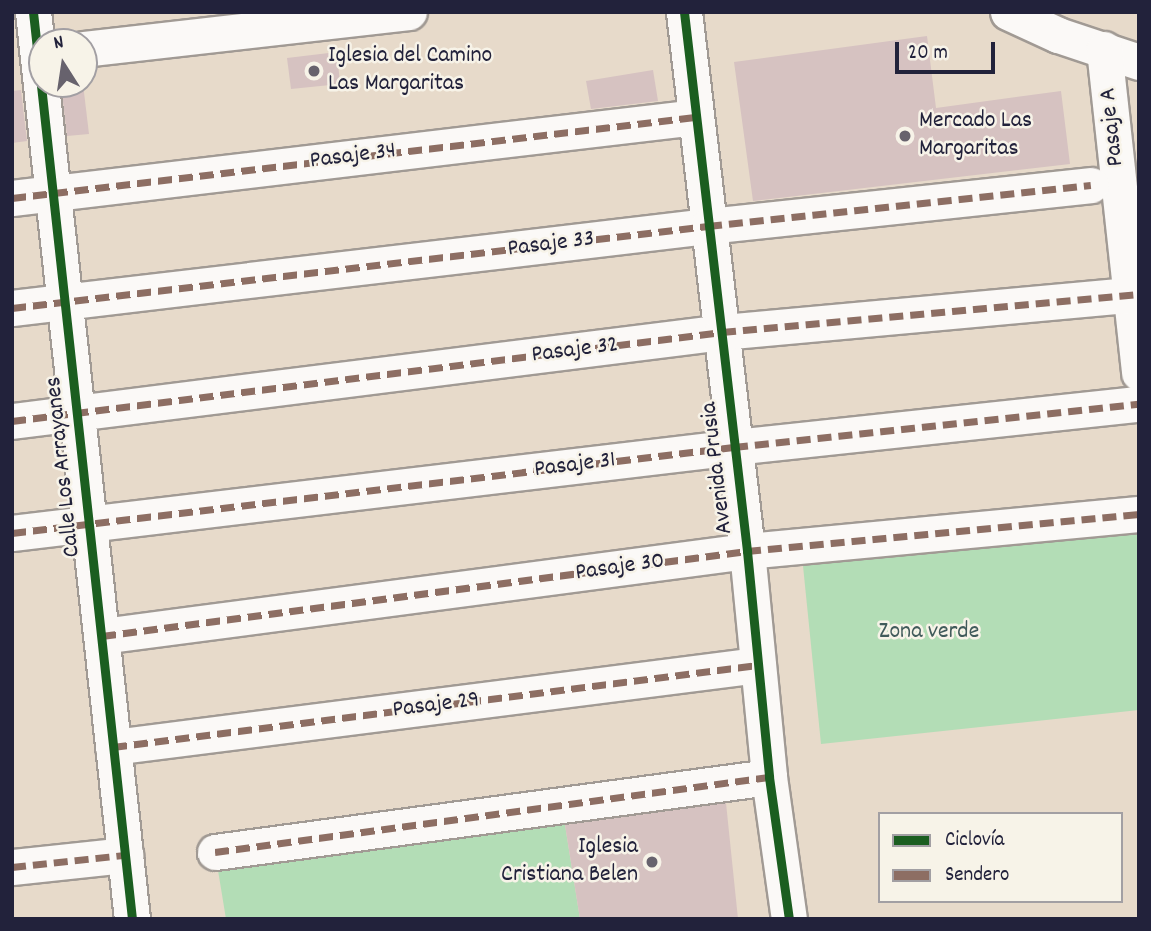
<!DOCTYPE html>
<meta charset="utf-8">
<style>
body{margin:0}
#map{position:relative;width:1151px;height:931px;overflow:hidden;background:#e7daca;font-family:Dekko,sans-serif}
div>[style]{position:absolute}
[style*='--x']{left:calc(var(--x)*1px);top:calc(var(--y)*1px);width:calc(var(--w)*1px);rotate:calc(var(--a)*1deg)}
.green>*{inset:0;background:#b3ddb6}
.building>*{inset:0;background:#d6c2c1}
.roads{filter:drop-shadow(2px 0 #a19a94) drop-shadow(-2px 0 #a19a94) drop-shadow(0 2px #a19a94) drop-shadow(0 -2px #a19a94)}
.minor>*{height:35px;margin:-17.5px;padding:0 17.5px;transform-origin:17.5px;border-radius:17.5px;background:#fbf9f7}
.quiet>*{height:7px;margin-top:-3.5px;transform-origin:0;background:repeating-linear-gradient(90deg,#8d6e63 0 14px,transparent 0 21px)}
.cycleway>*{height:9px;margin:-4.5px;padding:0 4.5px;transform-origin:4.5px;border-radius:4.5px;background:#1b5e20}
.dots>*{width:19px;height:19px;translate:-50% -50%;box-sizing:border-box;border:4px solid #f7f3e8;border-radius:50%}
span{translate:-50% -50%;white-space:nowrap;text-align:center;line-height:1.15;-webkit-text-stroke:5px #f7f3e8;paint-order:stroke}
.poi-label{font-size:24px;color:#22223b}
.left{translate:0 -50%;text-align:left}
.right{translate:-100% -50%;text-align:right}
.street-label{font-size:24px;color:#22223b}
.park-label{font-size:24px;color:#415b5b}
.frame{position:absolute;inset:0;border:14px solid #22223b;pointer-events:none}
.legend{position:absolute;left:878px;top:812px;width:245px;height:91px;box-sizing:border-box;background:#f7f3e8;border:2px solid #a29fa3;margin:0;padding:9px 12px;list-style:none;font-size:21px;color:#22223b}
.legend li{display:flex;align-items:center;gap:14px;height:35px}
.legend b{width:35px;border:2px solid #a29fa3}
.north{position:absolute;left:28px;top:28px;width:70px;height:70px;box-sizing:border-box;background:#f7f3e8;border:2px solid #a29fa3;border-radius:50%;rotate:348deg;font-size:19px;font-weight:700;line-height:28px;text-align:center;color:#22223b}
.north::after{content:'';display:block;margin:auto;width:24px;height:32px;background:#67626d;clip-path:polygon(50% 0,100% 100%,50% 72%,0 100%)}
.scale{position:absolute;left:895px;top:42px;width:100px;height:32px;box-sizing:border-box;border:4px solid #22223b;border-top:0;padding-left:9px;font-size:21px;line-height:24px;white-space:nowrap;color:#22223b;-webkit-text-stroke:5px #f7f3e8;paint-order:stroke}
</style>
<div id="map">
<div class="green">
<div style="clip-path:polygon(1139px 514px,1139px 710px,821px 744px,801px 546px)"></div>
<div style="clip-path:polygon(562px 806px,580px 919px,226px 919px,215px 852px)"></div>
</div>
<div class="building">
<div style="clip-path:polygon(927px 36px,936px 108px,1061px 91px,1070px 164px,753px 201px,734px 62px)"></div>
<div style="clip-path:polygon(337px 52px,340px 84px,291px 89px,287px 58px)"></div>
<div style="clip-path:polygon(653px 70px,658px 101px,591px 109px,586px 81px)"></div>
<div style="clip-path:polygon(83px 84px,89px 134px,67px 136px,61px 85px)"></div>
<div style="clip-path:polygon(21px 90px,27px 141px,12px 143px,12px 91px)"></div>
<div style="clip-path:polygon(726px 803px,738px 919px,580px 919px,565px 825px)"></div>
</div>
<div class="roads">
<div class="minor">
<div style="--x:33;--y:12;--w:912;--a:83.77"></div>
<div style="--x:684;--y:12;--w:543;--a:83.33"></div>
<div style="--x:747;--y:551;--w:227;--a:84.4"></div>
<div style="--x:769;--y:777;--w:143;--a:82"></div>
<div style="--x:1008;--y:12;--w:55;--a:24.7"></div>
<div style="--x:1058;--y:35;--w:85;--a:18.4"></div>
<div style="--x:84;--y:49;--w:327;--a:-6.5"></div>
<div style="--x:1104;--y:49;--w:326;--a:83.8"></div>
<div style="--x:12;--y:198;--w:688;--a:-6.76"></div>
<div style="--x:12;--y:308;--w:701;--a:-6.72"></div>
<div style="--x:708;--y:226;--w:385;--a:-6.1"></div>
<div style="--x:12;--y:421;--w:716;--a:-7.14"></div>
<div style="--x:722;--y:332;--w:419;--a:-5.2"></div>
<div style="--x:12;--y:533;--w:727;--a:-6.79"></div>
<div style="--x:734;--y:447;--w:407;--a:-6.1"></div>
<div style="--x:102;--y:636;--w:651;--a:-7.51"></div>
<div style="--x:747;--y:551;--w:394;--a:-5.4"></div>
<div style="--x:113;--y:747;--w:650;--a:-7.25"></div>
<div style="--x:215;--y:852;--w:559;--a:-7.71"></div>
<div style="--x:12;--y:867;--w:114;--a:-6.1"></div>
</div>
</div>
<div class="quiet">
<div style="--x:12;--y:198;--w:688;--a:-6.76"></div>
<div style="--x:12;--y:308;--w:701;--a:-6.72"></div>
<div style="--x:708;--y:226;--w:385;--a:-6.1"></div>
<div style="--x:12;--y:421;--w:716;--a:-7.14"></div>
<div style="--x:722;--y:332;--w:419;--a:-5.2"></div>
<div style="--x:12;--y:533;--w:727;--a:-6.79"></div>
<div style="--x:734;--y:447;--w:407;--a:-6.1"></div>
<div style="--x:102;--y:636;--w:651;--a:-7.51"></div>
<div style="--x:747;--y:551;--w:394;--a:-5.4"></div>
<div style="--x:113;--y:747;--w:650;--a:-7.25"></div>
<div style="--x:215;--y:852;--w:559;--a:-7.71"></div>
<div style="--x:12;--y:867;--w:114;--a:-6.1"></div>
</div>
<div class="cycleway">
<div style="--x:33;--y:12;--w:912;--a:83.77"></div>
<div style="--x:684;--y:12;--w:543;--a:83.33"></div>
<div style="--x:747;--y:551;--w:227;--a:84.4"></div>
<div style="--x:769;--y:777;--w:143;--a:82"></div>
</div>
<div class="dots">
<div style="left:314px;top:71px;background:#67626d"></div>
<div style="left:905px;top:136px;background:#67626d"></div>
<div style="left:652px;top:862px;background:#67626d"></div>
</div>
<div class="poi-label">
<span class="left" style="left:328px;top:71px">Iglesia del Camino<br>Las Margaritas</span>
<span class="left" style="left:919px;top:136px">Mercado Las<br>Margaritas</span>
<span class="right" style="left:638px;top:862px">Iglesia<br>Cristiana Belen</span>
</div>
<div class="street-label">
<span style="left:1113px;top:127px;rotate:-96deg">Pasaje A</span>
<span style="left:353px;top:157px;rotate:-7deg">Pasaje 34</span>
<span style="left:551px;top:245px;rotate:-7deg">Pasaje 33</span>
<span style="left:575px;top:351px;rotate:-7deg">Pasaje 32</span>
<span style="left:575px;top:466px;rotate:-7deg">Pasaje 31</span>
<span style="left:64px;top:467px;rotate:-96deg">Calle Los Arrayanes</span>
<span style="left:718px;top:468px;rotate:-97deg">Avenida Prusia</span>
<span style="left:620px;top:568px;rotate:-8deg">Pasaje 30</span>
<span style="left:436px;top:706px;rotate:-7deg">Pasaje 29</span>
</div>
<div class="park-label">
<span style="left:929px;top:633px">Zona verde</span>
</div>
<div class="frame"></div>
<ul class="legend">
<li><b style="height:9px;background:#1b5e20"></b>Ciclovía</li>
<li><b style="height:9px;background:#8d6e63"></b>Sendero</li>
</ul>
<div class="north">N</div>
<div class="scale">20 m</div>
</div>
